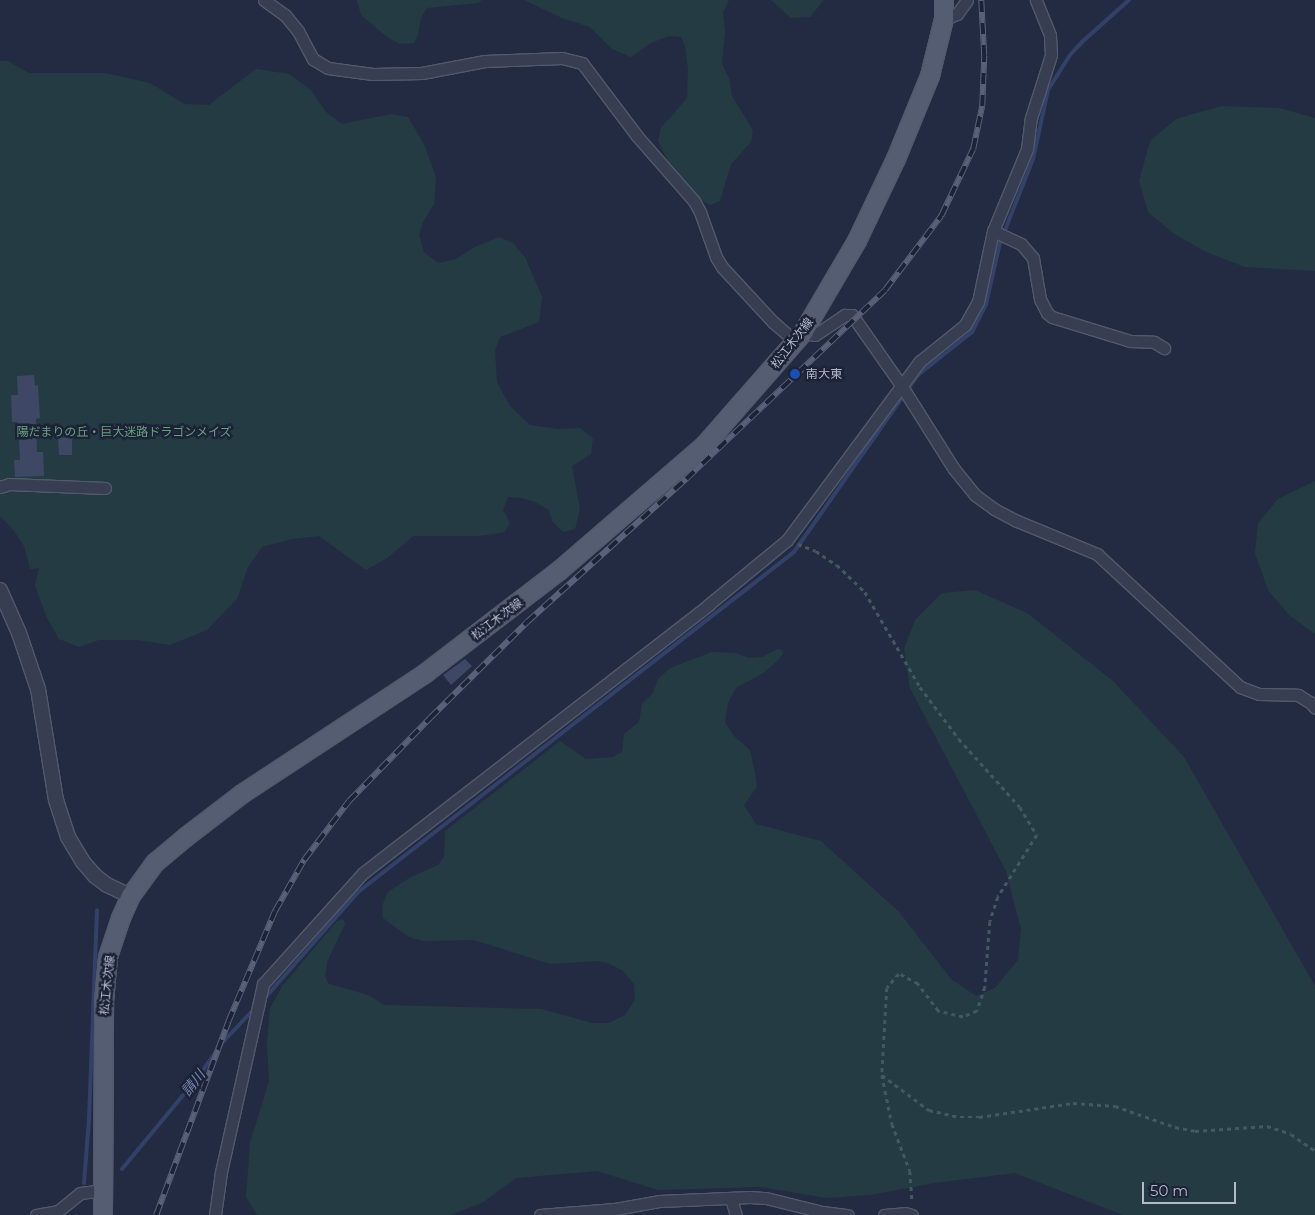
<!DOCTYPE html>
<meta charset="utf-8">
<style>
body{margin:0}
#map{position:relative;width:1315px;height:1215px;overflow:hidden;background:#232b42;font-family:Montserrat,"Noto Sans JP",sans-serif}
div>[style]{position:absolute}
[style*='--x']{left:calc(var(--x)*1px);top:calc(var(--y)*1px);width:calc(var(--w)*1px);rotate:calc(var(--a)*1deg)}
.green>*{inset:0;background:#253b43}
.stream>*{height:4px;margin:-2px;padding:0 2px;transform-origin:2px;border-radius:2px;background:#334169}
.building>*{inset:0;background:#3e4763}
.path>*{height:2.5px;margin-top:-1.25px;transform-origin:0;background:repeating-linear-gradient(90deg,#435860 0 4px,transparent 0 8px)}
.roads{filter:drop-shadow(1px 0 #52596c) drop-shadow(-1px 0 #52596c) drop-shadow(0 1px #52596c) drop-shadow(0 -1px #52596c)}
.minor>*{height:11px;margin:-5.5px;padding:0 5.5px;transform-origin:5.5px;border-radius:5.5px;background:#373e52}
.tertiary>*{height:14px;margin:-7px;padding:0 7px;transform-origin:7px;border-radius:7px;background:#373e52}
.primary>*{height:18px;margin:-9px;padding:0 9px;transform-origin:9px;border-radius:9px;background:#555d72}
.rail>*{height:5.5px;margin-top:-2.75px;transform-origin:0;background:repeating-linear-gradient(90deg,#1c2337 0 11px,#596179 0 22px);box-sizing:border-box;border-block:1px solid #596179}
.dots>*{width:14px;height:14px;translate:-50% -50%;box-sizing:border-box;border:2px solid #1c2337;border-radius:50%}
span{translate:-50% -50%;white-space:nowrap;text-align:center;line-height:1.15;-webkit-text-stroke:5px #1c2337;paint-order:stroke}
.street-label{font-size:12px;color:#b4b9cc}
.poi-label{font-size:12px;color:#b4b9cc}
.left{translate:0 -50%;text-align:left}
.park-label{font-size:12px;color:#699f7e}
.water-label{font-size:14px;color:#7989b6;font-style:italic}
.scale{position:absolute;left:1142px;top:1182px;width:94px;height:22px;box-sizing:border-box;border:2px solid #b4b9cc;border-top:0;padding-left:6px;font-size:15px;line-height:18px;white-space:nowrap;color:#b4b9cc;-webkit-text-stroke:4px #1c2337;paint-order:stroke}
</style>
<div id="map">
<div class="green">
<div style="clip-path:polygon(357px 0,482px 0,478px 3px,427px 8px,421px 18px,418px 35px,414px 43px,400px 44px,387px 37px,361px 15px)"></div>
<div style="clip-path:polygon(524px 0,729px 0,723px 12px,725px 31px,722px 64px,729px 78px,732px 96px,753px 130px,751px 142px,731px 164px,720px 201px,710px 205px,703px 201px,670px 165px,658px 141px,661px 128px,687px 98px,688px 69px,685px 46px,681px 37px,669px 36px,651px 43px,631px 57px,612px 49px,590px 27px,562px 18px)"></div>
<div style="clip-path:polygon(771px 0,823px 0,823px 1px,810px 17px,791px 18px)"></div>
<div style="clip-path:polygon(0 61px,8px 61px,29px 73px,105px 73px,150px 83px,184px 104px,209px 105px,256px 69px,289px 74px,311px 90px,326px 112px,342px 124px,391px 114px,408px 117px,425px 146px,436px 178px,434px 204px,423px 222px,419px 235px,424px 252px,438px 263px,456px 259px,475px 247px,499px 237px,513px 243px,525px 257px,542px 297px,539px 322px,500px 337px,495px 351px,497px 382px,510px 406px,530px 425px,558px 429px,580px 428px,593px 438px,591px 454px,572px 466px,580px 509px,575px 529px,563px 532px,552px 521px,549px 510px,535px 502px,522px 498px,508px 497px,503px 510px,510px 523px,505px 532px,479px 536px,413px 536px,387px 558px,366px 570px,319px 536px,292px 539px,262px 547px,248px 567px,237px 599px,207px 630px,170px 645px,137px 640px,99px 640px,79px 647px,59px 639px,47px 618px,35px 586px,39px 568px,30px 569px,24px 546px,14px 531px,0 516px)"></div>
<div style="clip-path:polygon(1221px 106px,1279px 108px,1315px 118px,1315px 271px,1245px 267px,1206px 252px,1173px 233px,1148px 212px,1139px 181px,1150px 141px,1176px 119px)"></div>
<div style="clip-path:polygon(1315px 481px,1315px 634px,1289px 615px,1268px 590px,1255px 553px,1258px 523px,1278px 499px)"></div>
<div style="clip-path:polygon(975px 590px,1027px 613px,1113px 681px,1184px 757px,1315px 986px,1315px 1215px,1123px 1215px,1015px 1173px,934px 1183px,870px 1195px,827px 1198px,761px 1187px,658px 1190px,597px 1171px,516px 1178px,482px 1203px,450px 1215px,257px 1215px,246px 1197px,250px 1143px,269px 1081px,267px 1044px,270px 1008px,283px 985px,337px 921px,343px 919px,345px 924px,327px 962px,325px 977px,329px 984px,368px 995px,384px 1005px,541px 1009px,592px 1023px,609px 1023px,625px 1015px,635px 1000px,634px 984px,622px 970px,608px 963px,596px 961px,550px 964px,474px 940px,424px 941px,409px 937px,383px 918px,382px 906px,388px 892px,409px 878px,438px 865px,444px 857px,445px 831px,560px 741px,586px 759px,613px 757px,622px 752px,624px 734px,639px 722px,642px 704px,653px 693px,658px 679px,670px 668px,712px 652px,736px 653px,749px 658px,762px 657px,778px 649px,782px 650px,783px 654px,778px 660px,765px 672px,736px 688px,728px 703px,725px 722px,734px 736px,750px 750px,755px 773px,757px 787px,744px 805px,756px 824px,821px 841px,899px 912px,951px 979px,976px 996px,995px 988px,1018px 960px,1021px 929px,1006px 871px,910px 688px,904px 649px,915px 620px,942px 593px)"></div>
</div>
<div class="stream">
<div style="--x:264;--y:999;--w:142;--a:-48.7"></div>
<div style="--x:358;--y:892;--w:553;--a:-37.95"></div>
<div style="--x:794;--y:552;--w:216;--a:-55"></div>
<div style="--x:918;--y:375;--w:69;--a:-38.5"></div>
<div style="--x:972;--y:332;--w:31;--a:-63"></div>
<div style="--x:986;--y:304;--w:63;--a:-77.1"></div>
<div style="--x:1000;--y:243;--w:90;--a:-68.6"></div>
<div style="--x:1033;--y:159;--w:71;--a:-77.7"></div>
<div style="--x:1048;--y:90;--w:41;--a:-57.8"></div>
<div style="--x:1070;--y:55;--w:18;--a:-47"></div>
<div style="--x:1082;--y:42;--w:63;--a:-41.8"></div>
<div style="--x:122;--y:1169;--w:121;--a:-50.4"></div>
<div style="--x:199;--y:1076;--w:40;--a:-55.1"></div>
<div style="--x:222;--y:1043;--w:47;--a:-46.7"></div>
<div style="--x:84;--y:1183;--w:64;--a:-85.5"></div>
<div style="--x:89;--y:1119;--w:209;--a:-87.8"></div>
</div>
<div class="building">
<div style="clip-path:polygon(34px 375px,35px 386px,38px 385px,40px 418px,36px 419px,37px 452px,43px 452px,44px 476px,15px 477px,14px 460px,20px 460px,18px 422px,12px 422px,11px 395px,18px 395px,17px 376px)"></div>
<div style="clip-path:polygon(72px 437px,72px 455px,59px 455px,58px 438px)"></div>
<div style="clip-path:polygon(465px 659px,472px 666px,451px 685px,443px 675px)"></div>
</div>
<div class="path">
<div style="--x:798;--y:544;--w:19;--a:21"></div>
<div style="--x:816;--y:551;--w:25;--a:34"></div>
<div style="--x:837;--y:565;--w:39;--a:44"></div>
<div style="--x:865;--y:592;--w:110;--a:59.9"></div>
<div style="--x:920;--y:687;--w:65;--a:53.1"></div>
<div style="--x:959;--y:739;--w:91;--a:48.1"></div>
<div style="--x:1020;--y:807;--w:33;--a:59"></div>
<div style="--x:1037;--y:835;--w:73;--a:122.2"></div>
<div style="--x:998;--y:897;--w:26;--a:108"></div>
<div style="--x:990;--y:922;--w:65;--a:94.4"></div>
<div style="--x:985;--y:987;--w:25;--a:108"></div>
<div style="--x:977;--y:1011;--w:15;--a:157"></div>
<div style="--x:963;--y:1017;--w:26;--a:-167"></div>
<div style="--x:938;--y:1011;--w:34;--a:-127"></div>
<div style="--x:918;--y:984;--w:21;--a:-152"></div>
<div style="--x:899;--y:974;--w:18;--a:131"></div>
<div style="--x:887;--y:988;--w:87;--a:93.3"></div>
<div style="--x:882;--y:1075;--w:50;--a:78.5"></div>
<div style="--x:892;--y:1124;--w:50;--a:69"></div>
<div style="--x:910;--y:1171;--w:32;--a:86"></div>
<div style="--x:882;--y:1075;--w:59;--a:36.7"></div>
<div style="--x:929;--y:1110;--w:32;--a:13"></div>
<div style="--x:960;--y:1117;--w:19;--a:0"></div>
<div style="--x:979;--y:1117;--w:95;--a:-8.5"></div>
<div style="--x:1073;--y:1103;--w:42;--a:4.1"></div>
<div style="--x:1115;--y:1106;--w:64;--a:19.3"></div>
<div style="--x:1175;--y:1127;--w:20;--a:11"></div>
<div style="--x:1195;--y:1131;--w:72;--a:-4"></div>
<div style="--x:1267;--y:1126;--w:25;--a:18"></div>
<div style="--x:1291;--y:1134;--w:29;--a:35"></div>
</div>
<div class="roads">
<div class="minor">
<div style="--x:264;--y:0;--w:26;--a:36"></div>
<div style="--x:285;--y:15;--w:21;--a:51"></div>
<div style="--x:298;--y:31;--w:32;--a:62"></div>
<div style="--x:313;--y:59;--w:17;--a:31"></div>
<div style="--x:328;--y:68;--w:45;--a:7.6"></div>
<div style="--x:373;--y:74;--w:49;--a:-1.2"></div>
<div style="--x:422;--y:73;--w:64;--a:-10.8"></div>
<div style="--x:485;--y:61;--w:77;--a:-2.2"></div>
<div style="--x:562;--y:58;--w:21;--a:14"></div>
<div style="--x:582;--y:63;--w:91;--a:53"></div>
<div style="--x:637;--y:136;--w:86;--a:48.8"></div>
<div style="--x:694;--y:201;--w:13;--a:61"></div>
<div style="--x:700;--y:212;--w:48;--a:70.4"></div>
<div style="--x:716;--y:257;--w:12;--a:59"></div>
<div style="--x:722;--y:267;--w:75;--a:47.2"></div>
<div style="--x:773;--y:322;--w:30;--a:41"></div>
<div style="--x:944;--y:19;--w:14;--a:-21"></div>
<div style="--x:957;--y:14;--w:17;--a:-54"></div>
<div style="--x:993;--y:231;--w:31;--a:25"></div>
<div style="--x:1021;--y:244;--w:18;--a:49"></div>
<div style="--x:1033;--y:258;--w:42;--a:80.3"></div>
<div style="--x:1040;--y:299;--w:16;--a:63"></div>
<div style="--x:1047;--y:313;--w:6;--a:39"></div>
<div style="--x:1052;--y:317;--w:82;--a:17.1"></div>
<div style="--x:1130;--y:341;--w:24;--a:2"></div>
<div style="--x:1154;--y:342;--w:12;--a:31"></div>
<div style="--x:803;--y:333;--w:12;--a:9"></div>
<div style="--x:815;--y:335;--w:36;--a:-34"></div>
<div style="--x:845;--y:315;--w:7;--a:0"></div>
<div style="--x:852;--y:315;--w:85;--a:55"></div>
<div style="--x:901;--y:385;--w:99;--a:57.8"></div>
<div style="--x:954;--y:469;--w:33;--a:51"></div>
<div style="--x:975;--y:495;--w:24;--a:36"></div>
<div style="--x:994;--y:509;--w:26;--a:28"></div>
<div style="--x:1017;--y:521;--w:87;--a:22.4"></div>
<div style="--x:1097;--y:554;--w:195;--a:42.9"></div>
<div style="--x:1240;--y:687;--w:20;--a:20"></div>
<div style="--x:1259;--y:694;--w:39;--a:1"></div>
<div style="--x:1298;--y:695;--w:15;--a:32"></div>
<div style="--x:1311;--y:703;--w:6;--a:51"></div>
<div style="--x:0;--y:487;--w:9;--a:-18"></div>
<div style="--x:9;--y:484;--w:96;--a:2.4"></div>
<div style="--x:731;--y:1199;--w:17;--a:73"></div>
<div style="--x:36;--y:1215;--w:22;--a:-10"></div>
<div style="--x:58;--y:1211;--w:28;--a:-39"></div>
<div style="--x:80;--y:1193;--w:23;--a:-7"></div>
<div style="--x:215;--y:1215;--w:43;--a:-82.1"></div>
<div style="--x:221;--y:1172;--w:193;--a:-77.4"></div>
<div style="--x:263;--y:984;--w:149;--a:-48"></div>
<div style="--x:363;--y:873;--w:437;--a:-37.8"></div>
<div style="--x:708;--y:605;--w:102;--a:-39.4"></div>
<div style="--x:787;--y:540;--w:222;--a:-53.4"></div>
<div style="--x:919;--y:362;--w:59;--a:-38.8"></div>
<div style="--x:965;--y:325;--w:26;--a:-61"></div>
<div style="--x:978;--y:302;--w:73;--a:-78.1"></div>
<div style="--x:993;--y:231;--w:89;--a:-67.5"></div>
<div style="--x:1027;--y:149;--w:31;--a:-83"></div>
<div style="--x:1031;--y:118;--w:66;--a:-72.4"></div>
<div style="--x:1051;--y:55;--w:20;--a:-93"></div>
<div style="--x:1050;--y:35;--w:38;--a:-112"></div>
<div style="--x:540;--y:1215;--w:75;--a:-4.6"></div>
<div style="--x:615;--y:1209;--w:46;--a:-10.1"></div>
<div style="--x:660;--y:1201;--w:90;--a:-2.5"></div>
<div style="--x:750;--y:1197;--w:16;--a:4"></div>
<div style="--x:766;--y:1198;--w:58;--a:14"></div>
<div style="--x:822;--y:1212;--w:26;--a:7"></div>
<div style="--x:884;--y:1215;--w:21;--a:-5"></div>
<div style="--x:905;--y:1213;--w:7;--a:16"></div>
</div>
<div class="tertiary">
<div style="--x:0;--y:590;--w:47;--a:66.2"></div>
<div style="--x:19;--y:633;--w:59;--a:71.3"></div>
<div style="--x:38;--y:689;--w:112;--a:80.8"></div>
<div style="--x:56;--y:800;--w:39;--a:72"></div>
<div style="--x:68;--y:837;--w:29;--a:59"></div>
<div style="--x:83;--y:862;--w:18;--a:49"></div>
<div style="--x:95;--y:876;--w:15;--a:37"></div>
<div style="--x:107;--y:885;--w:26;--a:25"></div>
</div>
<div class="primary">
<div style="--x:103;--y:1215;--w:213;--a:-89.7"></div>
<div style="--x:104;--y:1002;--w:45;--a:-84.9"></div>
<div style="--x:108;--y:957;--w:41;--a:-71.6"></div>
<div style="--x:121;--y:918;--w:24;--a:-66"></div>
<div style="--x:131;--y:896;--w:41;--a:-54"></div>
<div style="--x:155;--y:863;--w:40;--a:-40"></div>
<div style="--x:186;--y:837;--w:71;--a:-37.5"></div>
<div style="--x:242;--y:794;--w:220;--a:-33.3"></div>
<div style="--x:426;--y:673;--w:168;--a:-37.5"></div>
<div style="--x:559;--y:571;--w:191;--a:-40.8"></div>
<div style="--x:704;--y:446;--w:150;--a:-48.8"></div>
<div style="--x:803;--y:333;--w:107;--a:-59.6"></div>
<div style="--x:857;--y:241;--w:91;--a:-64.6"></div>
<div style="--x:896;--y:159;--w:90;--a:-67.7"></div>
<div style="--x:930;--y:76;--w:59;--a:-76.2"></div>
<div style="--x:944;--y:19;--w:19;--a:-90"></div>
</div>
</div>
<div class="rail">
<div style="--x:156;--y:1215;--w:206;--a:-69.5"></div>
<div style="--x:228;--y:1022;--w:121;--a:-67.1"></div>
<div style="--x:275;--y:911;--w:59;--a:-60.4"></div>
<div style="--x:304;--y:860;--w:74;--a:-52.7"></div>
<div style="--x:349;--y:801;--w:116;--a:-45.7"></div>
<div style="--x:430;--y:718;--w:136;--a:-44.7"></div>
<div style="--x:527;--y:622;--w:214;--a:-42"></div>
<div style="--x:686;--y:479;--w:274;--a:-43.5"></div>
<div style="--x:885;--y:290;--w:93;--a:-52.9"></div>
<div style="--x:941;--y:216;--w:74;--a:-64.5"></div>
<div style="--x:973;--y:149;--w:44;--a:-78.2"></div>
<div style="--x:982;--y:106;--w:50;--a:-87.7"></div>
<div style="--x:984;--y:56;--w:56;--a:-93.1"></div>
</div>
<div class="dots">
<div style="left:795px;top:374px;background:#1a4fb4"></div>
</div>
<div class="street-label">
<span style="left:792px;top:343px;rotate:-52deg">松江木次線</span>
<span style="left:497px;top:619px;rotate:-37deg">松江木次線</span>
<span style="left:107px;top:985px;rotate:-84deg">松江木次線</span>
</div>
<div class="poi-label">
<span class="left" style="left:806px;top:374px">南大東</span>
</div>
<div class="park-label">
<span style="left:124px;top:432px">陽だまりの丘・巨大迷路ドラゴンメイズ</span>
</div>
<div class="water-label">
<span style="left:193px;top:1083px;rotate:-52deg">請川</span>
</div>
<div class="scale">50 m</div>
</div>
